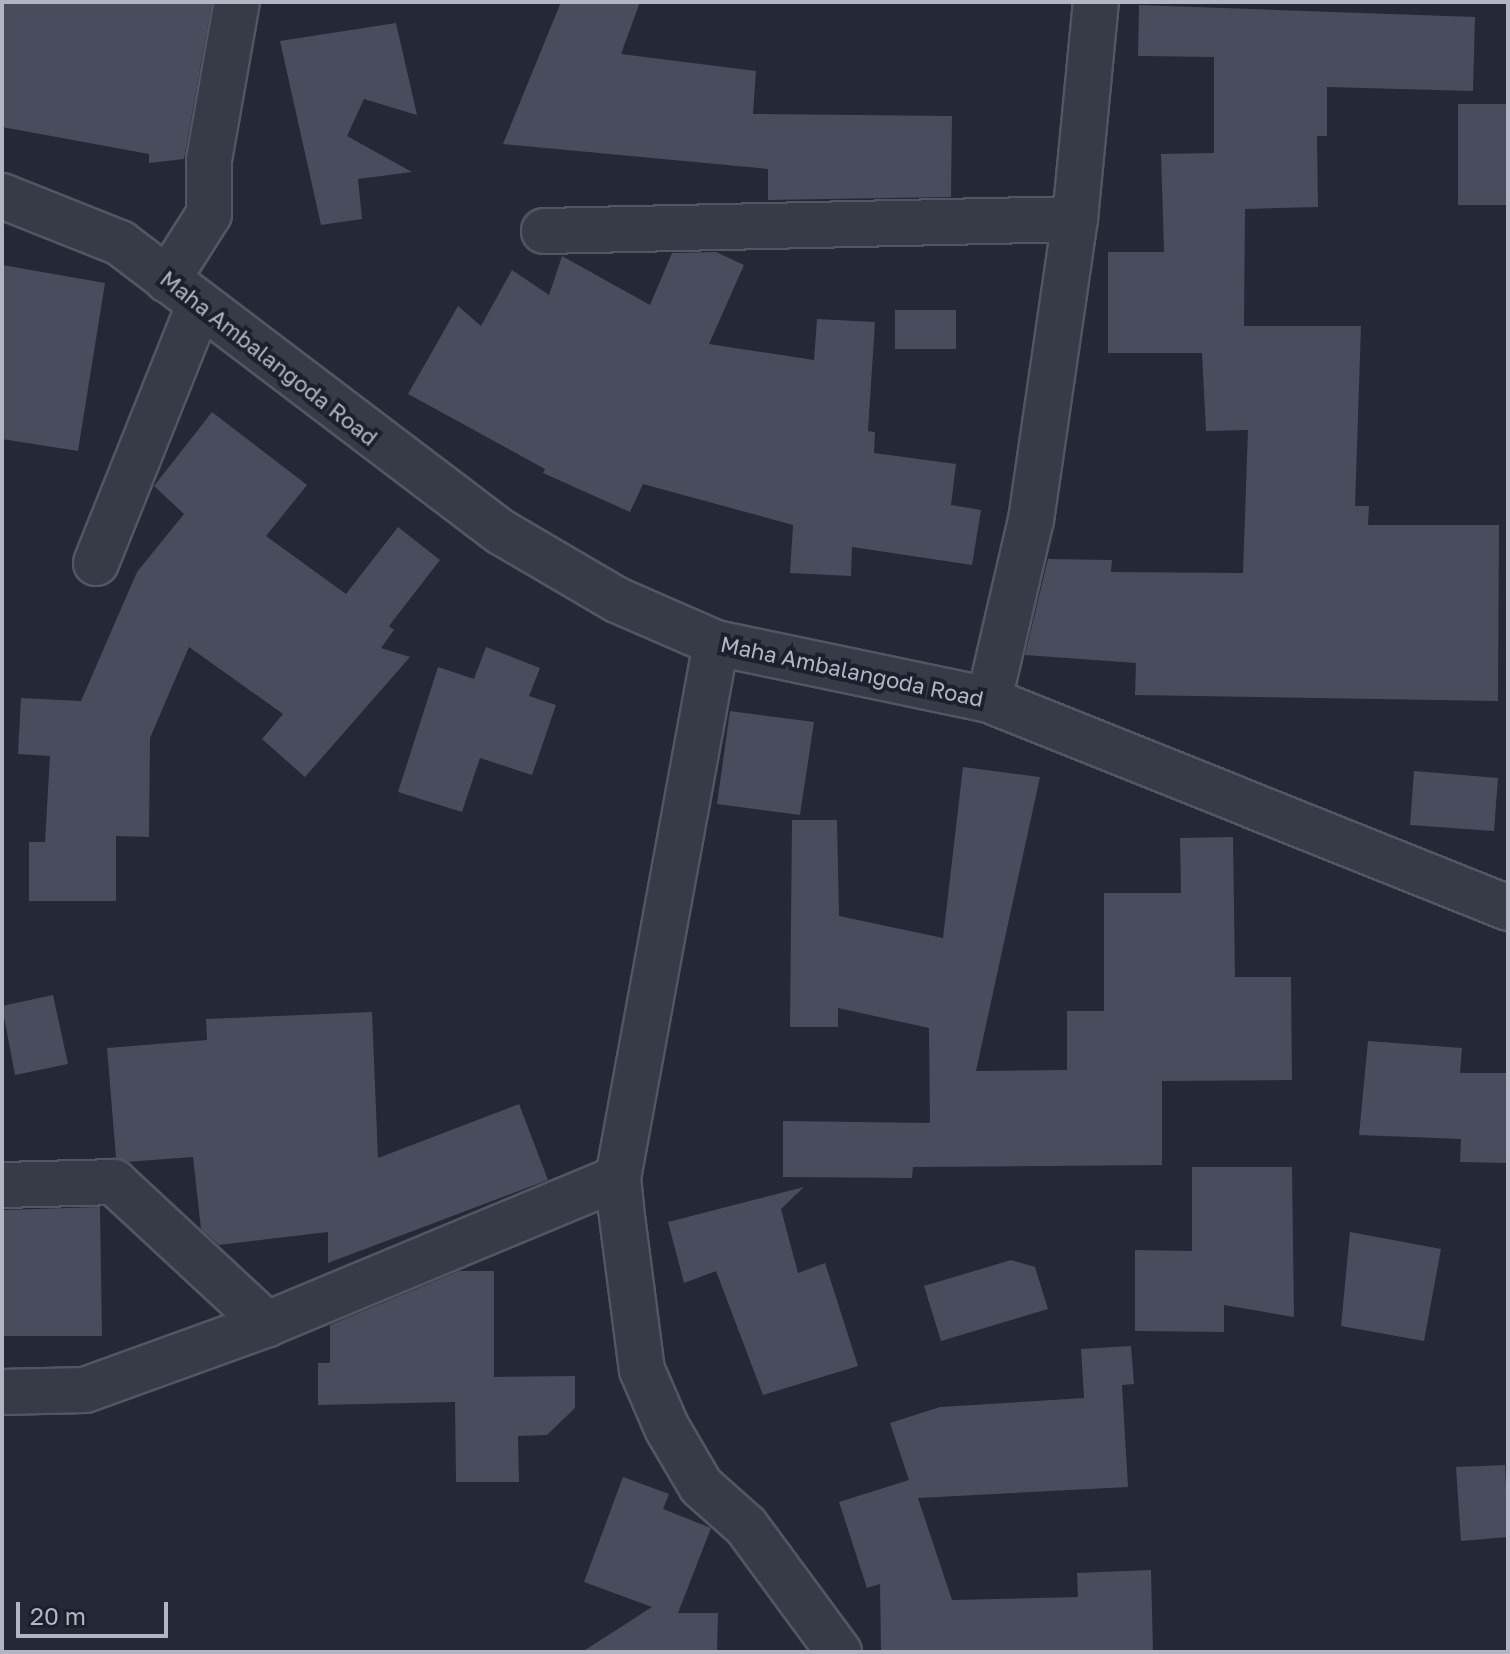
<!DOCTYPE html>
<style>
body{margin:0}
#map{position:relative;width:1510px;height:1654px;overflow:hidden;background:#232937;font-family:"Golos Text",sans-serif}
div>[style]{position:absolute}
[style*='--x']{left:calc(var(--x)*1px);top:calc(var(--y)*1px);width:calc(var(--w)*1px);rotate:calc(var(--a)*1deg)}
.building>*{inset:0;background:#484c5d}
.roads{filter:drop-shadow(2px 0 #525662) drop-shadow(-2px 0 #525662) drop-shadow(0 2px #525662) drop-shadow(0 -2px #525662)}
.minor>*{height:44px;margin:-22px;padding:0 22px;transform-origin:22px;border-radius:22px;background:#373b47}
span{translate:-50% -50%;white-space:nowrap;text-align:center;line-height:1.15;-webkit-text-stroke:8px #1c202c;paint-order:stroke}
.street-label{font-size:22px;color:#b2b6c4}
.frame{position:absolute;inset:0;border:4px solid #b2b6c4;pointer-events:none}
.scale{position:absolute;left:16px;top:1602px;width:152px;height:36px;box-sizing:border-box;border:4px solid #b2b6c4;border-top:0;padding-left:10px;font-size:24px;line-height:28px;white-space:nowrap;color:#b2b6c4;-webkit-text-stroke:6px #1c202c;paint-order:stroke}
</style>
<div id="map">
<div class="building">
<div style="clip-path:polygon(3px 2px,212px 2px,184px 159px,149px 163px,149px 154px,2px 127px)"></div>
<div style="clip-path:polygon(561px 2px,640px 2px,621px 54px,756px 71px,753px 114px,952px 116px,951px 197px,768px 200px,768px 169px,503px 144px)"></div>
<div style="clip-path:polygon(1139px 5px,1475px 17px,1473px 91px,1327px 87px,1327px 136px,1317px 136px,1318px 207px,1245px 209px,1244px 326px,1361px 326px,1355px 506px,1369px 506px,1368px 525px,1499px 525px,1498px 701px,1135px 695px,1136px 663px,1025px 655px,1048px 559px,1112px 560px,1111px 572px,1243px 573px,1248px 430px,1206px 431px,1202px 353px,1108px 353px,1108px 252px,1164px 252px,1161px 154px,1214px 153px,1214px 57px,1138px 56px)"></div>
<div style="clip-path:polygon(396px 23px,417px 115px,364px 99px,347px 136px,412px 172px,358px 179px,362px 219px,321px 225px,280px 41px)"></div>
<div style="clip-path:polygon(1458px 104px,1508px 104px,1508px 205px,1458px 205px)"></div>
<div style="clip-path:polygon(716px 252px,744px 265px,709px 344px,814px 360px,817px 319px,875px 322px,868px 431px,875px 432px,874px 453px,956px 464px,951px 505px,981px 510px,972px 565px,852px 547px,851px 576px,790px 573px,793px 525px,643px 484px,630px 512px,543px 473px,545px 469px,408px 394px,458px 306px,481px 326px,512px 270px,549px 295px,562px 256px,650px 305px,672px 253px)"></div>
<div style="clip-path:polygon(2px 265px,105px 283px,78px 451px,2px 439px)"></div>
<div style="clip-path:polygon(895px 310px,956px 310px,956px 349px,895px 349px)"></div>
<div style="clip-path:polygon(212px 412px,307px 485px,266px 536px,346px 594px,398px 527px,440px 560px,389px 626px,394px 630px,381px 648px,410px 657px,305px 777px,262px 739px,283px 714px,189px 647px,150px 738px,149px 837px,116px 836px,116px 901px,29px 901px,29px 842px,45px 842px,50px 756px,18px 754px,21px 698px,81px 701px,137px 572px,184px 514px,154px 486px)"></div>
<div style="clip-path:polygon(486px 647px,540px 668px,529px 696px,556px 705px,532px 775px,480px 758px,462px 812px,398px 792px,438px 667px,474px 679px)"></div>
<div style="clip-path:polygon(730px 711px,814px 722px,800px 815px,717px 804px)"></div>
<div style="clip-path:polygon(963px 767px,1040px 777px,976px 1071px,1067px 1070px,1067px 1011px,1104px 1011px,1104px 893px,1181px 893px,1180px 838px,1233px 837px,1235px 977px,1291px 977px,1292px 1080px,1162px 1081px,1162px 1165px,913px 1167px,912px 1178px,783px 1177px,783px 1121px,930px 1123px,929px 1028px,838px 1008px,838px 1027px,790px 1027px,792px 820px,837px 820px,839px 916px,943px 938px)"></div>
<div style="clip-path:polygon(1414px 771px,1498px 778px,1494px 831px,1410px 825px)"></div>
<div style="clip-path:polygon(53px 995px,68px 1064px,15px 1075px,2px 1006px)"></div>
<div style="clip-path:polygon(372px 1012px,378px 1158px,519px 1104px,548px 1180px,328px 1263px,328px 1232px,219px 1245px,201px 1229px,193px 1157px,126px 1162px,116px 1158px,107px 1048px,207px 1040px,206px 1019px)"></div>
<div style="clip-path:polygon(1368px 1041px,1462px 1048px,1460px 1073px,1508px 1073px,1508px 1163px,1460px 1162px,1461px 1139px,1359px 1135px)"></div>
<div style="clip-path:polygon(1192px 1167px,1292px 1167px,1294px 1317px,1224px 1305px,1224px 1332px,1135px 1331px,1135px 1250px,1192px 1251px)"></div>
<div style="clip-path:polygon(804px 1187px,781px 1209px,798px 1273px,825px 1263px,858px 1366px,763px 1395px,716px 1271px,684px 1283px,668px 1222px)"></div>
<div style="clip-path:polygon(100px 1207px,102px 1336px,2px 1336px,2px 1210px)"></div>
<div style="clip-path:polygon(1350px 1232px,1441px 1249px,1424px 1341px,1341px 1326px)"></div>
<div style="clip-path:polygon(1011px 1260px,1035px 1267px,1048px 1309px,941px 1341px,924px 1286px)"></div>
<div style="clip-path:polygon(459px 1271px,494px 1271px,494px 1377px,575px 1376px,575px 1408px,547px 1435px,518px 1436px,519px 1482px,456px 1482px,455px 1402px,318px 1405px,318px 1363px,330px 1363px,330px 1325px)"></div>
<div style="clip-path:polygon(1131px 1346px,1134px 1384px,1122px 1385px,1128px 1487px,918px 1498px,952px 1600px,1078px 1597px,1077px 1573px,1151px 1570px,1153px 1652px,881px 1652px,880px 1584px,867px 1588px,839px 1502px,909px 1480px,890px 1423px,940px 1407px,1084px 1398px,1081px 1349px)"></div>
<div style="clip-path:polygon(1505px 1465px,1508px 1537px,1461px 1541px,1456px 1467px)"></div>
<div style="clip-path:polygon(623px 1477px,669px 1494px,663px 1509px,711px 1528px,678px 1613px,718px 1613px,717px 1652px,582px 1652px,652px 1607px,584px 1582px)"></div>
</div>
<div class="roads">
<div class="minor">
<div style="--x:2;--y:196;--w:127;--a:21.7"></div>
<div style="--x:120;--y:243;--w:478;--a:37.2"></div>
<div style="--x:501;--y:532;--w:134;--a:30.4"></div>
<div style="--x:617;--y:600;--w:108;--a:23.5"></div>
<div style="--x:716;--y:643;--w:279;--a:11.8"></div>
<div style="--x:989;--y:700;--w:559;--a:21.84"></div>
<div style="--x:544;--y:231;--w:531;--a:-1.29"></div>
<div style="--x:167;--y:280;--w:78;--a:-57.5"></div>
<div style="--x:209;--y:214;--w:54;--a:-90"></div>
<div style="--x:209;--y:160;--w:160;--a:-80"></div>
<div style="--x:96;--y:563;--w:277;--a:-68.2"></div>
<div style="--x:716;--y:643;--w:544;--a:100.38"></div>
<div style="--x:618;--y:1178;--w:31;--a:84"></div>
<div style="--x:621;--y:1209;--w:162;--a:82.6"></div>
<div style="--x:642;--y:1370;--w:63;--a:66.7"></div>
<div style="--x:667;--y:1428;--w:67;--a:59.6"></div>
<div style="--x:701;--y:1486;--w:60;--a:41.6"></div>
<div style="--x:746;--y:1526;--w:157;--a:53.6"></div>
<div style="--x:989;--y:700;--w:185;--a:-76.9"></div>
<div style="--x:1031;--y:520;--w:304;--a:-81.7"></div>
<div style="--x:1075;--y:219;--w:218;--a:-84.5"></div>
<div style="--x:2;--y:1185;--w:112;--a:-1.5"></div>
<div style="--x:114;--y:1182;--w:209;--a:42.9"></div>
<div style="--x:2;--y:1392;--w:83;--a:-1.4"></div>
<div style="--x:85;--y:1390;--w:194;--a:-19.9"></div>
<div style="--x:267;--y:1324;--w:380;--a:-22.6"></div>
</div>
</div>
<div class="street-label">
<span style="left:269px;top:358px;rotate:38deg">Maha Ambalangoda Road</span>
<span style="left:852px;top:671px;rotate:12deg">Maha Ambalangoda Road</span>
</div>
<div class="frame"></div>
<div class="scale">20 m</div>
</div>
